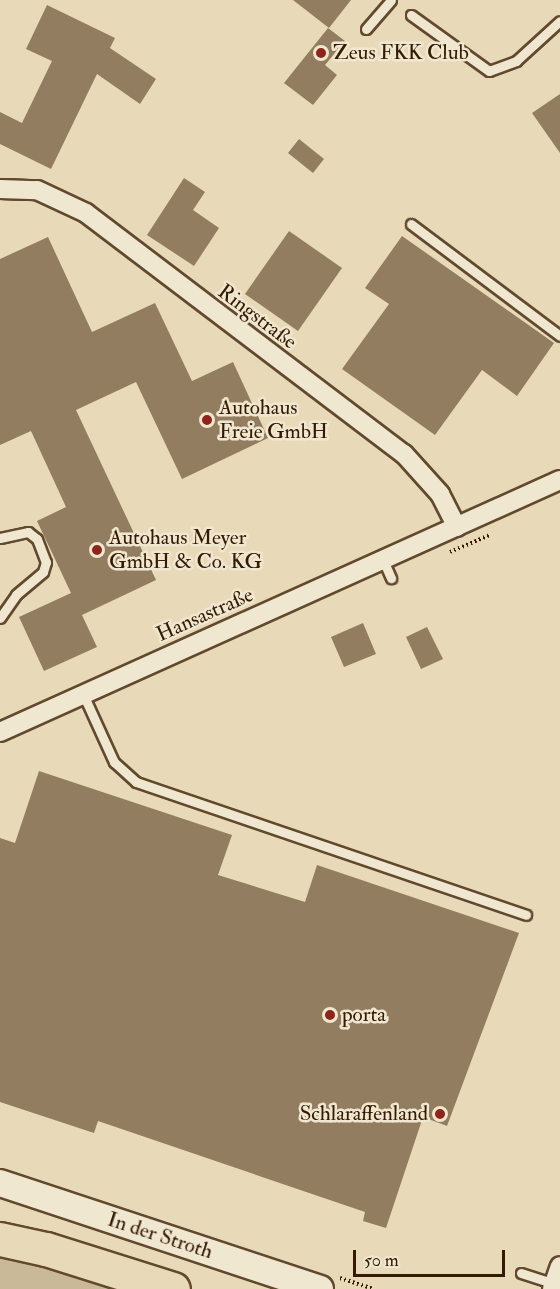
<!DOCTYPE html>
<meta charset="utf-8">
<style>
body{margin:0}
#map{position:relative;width:560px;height:1289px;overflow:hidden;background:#e8dab8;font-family:"IM FELL Double Pica",serif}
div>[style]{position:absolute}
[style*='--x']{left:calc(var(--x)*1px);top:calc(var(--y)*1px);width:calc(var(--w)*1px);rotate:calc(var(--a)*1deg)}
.green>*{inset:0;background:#cab999}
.building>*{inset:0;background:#927d60}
.path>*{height:4px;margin-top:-2px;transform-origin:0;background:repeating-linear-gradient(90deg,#351900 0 1.5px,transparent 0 4.5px)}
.roads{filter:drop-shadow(2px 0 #62492e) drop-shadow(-2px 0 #62492e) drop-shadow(0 2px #62492e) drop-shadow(0 -2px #62492e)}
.lane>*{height:9px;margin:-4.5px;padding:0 4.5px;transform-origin:4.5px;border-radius:4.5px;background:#f0e7d1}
.street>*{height:18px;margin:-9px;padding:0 9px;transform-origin:9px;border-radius:9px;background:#f0e7d1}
.secondary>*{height:26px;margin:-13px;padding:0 13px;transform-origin:13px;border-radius:13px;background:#f0e7d1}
.highway>*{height:33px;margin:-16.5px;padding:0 16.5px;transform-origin:16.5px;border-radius:16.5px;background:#e8dab8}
.dots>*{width:16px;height:16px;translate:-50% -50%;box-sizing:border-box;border:3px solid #f0e7d1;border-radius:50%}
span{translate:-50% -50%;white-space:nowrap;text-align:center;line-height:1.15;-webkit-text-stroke:5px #f0e7d1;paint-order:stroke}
.poi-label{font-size:21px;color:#351900}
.left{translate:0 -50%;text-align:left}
.right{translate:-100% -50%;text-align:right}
.street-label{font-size:21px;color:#351900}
.scale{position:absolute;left:353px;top:1250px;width:152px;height:27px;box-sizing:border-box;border:3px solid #351900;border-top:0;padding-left:8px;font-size:18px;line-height:21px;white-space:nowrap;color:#351900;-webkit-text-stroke:4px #f0e7d1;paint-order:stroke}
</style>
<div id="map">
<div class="green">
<div style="clip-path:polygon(0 1239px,173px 1289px,0 1289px)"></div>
</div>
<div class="building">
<div style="clip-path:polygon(293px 0,351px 0,329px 28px)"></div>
<div style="clip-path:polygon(47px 5px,115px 38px,110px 48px,156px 79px,140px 104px,97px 74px,51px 169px,0 144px,0 112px,22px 123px,52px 61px,26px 49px)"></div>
<div style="clip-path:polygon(328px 28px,345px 41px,325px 65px,337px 75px,313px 105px,284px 83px)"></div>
<div style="clip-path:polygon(560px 94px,560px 153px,532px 113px)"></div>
<div style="clip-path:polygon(299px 139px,324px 159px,313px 173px,288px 153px)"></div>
<div style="clip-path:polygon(184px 178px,205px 192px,193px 210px,219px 228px,194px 266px,147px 235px)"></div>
<div style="clip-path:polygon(289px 231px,342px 268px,298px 331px,245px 294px)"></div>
<div style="clip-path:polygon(402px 236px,554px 343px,517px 396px,482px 370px,435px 435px,342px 369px,389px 304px,365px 288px)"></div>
<div style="clip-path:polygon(48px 237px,92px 332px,155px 303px,192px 381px,233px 362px,268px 438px,182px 479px,136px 382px,76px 410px,156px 580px,82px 615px,97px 647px,44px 671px,19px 617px,71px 593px,37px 521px,66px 507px,31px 431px,0 445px,0 259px)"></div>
<div style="clip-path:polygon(363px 623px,376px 654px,344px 667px,331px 637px)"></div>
<div style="clip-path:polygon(427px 627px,443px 659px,421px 669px,406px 637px)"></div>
<div style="clip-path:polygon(39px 771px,232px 835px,218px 875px,305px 902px,317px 865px,519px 933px,447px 1126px,423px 1117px,386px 1228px,363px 1221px,365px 1212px,98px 1121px,94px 1133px,0 1102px,0 838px,15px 843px)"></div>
</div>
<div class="path">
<div style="--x:450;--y:552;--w:43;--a:-23"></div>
<div style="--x:340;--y:1278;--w:35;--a:18"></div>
</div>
<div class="roads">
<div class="lane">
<div style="--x:411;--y:15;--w:96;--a:35.7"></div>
<div style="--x:489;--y:71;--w:29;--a:-20"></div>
<div style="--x:516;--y:61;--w:59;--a:-42.3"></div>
<div style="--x:366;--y:29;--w:38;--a:-49"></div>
<div style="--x:411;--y:224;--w:186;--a:36.9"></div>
<div style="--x:0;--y:538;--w:29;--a:-12"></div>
<div style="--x:28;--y:532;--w:11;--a:38"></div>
<div style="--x:37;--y:539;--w:25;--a:69"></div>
<div style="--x:46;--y:562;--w:10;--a:107"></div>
<div style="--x:43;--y:572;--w:35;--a:140"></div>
<div style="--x:16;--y:595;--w:28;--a:125"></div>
<div style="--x:383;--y:560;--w:20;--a:66"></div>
<div style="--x:83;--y:694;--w:75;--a:65.5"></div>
<div style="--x:114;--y:762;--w:30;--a:42"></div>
<div style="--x:136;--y:782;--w:412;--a:18.8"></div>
<div style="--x:521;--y:1273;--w:35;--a:18"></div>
</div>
<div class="street">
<div style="--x:0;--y:189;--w:37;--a:2"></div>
<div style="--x:37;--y:190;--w:54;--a:25.1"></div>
<div style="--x:86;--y:213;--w:399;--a:37.2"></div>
<div style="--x:404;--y:454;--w:54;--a:48"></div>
<div style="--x:440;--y:494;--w:37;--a:63"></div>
<div style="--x:0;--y:732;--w:614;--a:-24.23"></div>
<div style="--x:552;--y:1289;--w:24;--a:-71"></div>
</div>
<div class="secondary">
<div style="--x:0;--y:1183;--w:337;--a:18.3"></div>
</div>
<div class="highway">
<div style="--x:0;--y:1239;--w:47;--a:12.3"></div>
<div style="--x:46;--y:1249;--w:133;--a:17.5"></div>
</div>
</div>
<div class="dots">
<div style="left:321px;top:53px;background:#8f2418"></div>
<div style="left:207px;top:420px;background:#8f2418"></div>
<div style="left:97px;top:550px;background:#8f2418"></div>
<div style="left:330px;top:1015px;background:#8f2418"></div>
<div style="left:440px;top:1114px;background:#8f2418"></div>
</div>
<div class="poi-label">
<span class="left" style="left:333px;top:53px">Zeus FKK Club</span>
<span class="left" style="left:219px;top:420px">Autohaus<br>Freie GmbH</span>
<span class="left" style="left:109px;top:550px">Autohaus Meyer<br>GmbH &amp; Co. KG</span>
<span class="left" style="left:342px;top:1015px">porta</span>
<span class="right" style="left:428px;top:1114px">Schlaraffenland</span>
</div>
<div class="street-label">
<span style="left:257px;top:317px;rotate:37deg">Ringstraße</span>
<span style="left:205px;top:615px;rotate:-24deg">Hansastraße</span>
<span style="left:160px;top:1236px;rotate:18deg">In der Stroth</span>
</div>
<div class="scale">50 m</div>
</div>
